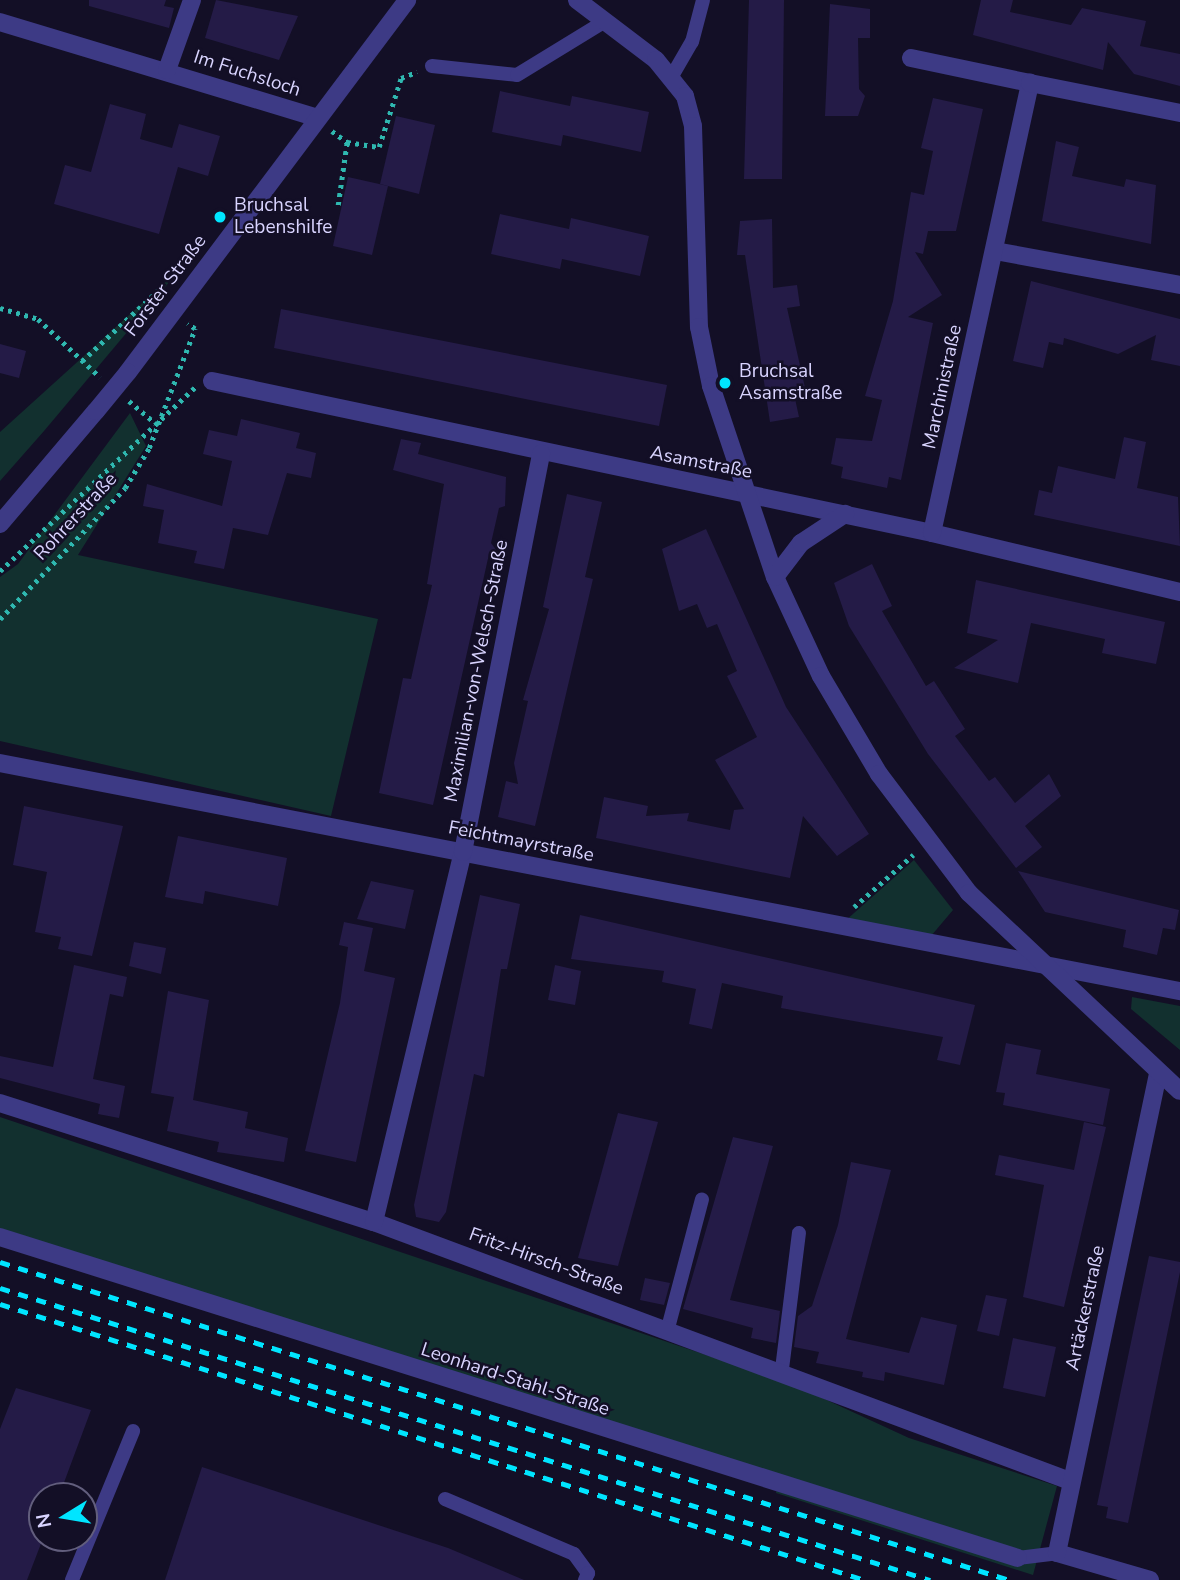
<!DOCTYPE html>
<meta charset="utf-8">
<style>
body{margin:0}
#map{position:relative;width:1180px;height:1580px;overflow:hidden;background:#130f26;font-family:"Nunito Sans",sans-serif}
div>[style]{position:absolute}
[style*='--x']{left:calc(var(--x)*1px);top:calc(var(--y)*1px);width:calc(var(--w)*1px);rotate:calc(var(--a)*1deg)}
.green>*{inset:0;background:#12302f}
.building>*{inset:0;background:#241b47}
.path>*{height:4.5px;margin-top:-2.25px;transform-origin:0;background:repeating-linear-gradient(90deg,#2fb8b0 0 3.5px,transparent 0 8.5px)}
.service>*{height:14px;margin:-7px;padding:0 7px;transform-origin:7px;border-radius:7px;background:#3d3a85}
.minor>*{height:18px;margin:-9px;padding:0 9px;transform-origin:9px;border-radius:9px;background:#3d3a85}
.tertiary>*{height:18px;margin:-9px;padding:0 9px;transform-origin:9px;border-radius:9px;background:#3d3a85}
.rail>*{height:5px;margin-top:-2.5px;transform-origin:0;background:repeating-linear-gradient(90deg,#00e5ff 0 10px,transparent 0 19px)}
.tertiary-bridge>*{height:18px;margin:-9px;padding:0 9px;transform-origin:9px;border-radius:9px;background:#3d3a85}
.dots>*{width:19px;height:19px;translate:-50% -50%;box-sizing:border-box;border:4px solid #130f26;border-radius:50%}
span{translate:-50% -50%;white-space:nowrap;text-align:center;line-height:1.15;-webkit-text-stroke:5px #130f26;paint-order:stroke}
.street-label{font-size:19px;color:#d9d4ff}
.poi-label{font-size:19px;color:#d9d4ff}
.left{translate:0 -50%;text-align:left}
.north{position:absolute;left:28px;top:1482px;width:70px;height:70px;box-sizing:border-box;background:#130f26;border:2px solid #625e7d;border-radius:50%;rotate:259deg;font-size:19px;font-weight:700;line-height:28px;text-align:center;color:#d9d4ff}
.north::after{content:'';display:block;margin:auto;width:24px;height:32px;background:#00e5ff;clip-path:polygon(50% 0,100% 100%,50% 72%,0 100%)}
</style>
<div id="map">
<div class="green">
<div style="clip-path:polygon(181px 268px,44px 431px,0 481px,0 432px)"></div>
<div style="clip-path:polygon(130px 413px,146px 446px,78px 555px,378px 619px,331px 816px,0 741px,0 577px,18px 564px)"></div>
<div style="clip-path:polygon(914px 860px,953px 910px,931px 936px,845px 921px)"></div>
<div style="clip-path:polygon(1132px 997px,1180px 1006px,1180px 1050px,1131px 1009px)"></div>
<div style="clip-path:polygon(0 1117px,792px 1384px,909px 1438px,1057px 1486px,1033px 1575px,776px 1493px,778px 1480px,0 1229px)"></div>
</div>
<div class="building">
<div style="clip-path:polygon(89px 0,166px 0,164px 6px,174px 8px,169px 28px,89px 6px)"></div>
<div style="clip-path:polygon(216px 0,298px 16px,279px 60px,205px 38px)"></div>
<div style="clip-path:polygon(749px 0,784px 0,782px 179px,744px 179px)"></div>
<div style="clip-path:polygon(981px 0,1013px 0,1010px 12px,1071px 25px,1082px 8px,1146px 21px,1140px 46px,1180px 54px,1180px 86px,1134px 74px,1108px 42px,1103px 70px,973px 35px)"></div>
<div style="clip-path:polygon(830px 4px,870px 9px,870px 38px,858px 38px,859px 89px,865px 96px,858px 116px,825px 116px)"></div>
<div style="clip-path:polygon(500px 91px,570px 106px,572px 96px,649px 112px,641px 152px,563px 135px,561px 146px,492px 132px)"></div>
<div style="clip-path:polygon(933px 98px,983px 109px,956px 231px,928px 231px,923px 254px,915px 252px,942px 295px,908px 317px,933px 323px,901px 480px,889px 477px,887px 488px,841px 478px,843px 467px,831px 464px,836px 438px,872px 441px,882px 400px,865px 396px,893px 301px,911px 192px,924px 195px,933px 151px,921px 148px)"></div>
<div style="clip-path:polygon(110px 104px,146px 114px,140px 139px,172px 148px,179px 124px,220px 136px,208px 176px,178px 167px,159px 234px,54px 204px,65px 165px,91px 172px)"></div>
<div style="clip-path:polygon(396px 116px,435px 125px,419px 194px,380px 184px)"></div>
<div style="clip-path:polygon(1056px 141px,1079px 147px,1072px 176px,1124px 187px,1126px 179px,1156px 185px,1151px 244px,1042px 221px)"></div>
<div style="clip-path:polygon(348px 177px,388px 186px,372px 255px,333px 246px)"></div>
<div style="clip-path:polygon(500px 214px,569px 229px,571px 218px,649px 236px,640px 276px,562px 259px,560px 269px,491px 254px)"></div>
<div style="clip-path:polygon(772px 219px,773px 288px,797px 285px,800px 306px,787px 308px,806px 392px,794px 394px,799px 417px,770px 422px,745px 255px,737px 255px,740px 221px)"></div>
<div style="clip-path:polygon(1031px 281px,1180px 319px,1180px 366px,1151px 360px,1156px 335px,1118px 354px,1064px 338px,1063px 345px,1049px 342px,1043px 368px,1013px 361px)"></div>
<div style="clip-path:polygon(281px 309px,667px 385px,659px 426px,274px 348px)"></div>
<div style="clip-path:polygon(0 344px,26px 351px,19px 378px,0 373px)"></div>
<div style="clip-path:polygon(241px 419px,300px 433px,296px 448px,316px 453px,311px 478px,287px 473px,268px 535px,233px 528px,224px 569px,194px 563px,197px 551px,158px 543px,164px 510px,143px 506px,147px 484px,222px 506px,232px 461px,203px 454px,209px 430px,237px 436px)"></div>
<div style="clip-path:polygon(1124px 437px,1146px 442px,1137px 488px,1178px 497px,1180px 546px,1034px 515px,1039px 490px,1052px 493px,1058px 466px,1115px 479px)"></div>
<div style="clip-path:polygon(401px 439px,421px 443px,418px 454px,506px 477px,505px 506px,499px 508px,491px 543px,497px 551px,489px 554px,433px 805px,379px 793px,403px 678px,411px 679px,432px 585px,427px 584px,444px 484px,393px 470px)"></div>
<div style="clip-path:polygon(567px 494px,602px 502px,585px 577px,593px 579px,535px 826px,498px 817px,506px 781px,518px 784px,514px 763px,528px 701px,523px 700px,549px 609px,543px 607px)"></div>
<div style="clip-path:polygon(706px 529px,786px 707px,869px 834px,837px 856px,803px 816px,790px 878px,596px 838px,604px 797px,648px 806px,646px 816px,689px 813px,687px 821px,730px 830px,734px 810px,744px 809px,715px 760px,757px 737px,727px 676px,737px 671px,717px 624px,707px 628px,697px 604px,679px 611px,662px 549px)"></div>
<div style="clip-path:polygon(872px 564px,892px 606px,882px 611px,926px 686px,934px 681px,965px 729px,955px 736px,989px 781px,995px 777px,1015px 803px,1049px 774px,1061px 796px,1025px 826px,1042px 847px,1016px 868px,928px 754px,849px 626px,834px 583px)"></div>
<div style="clip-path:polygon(976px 580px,1165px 622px,1156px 664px,1102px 653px,1105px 639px,1031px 623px,1018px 683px,954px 668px,998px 640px,967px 633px)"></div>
<div style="clip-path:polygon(24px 806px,123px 826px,92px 956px,58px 949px,61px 937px,35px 932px,47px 872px,13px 865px)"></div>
<div style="clip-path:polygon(178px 836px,287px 858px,278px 906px,205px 891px,203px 904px,165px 897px)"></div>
<div style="clip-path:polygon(1018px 871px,1179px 910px,1175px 930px,1163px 928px,1157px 955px,1123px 947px,1126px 930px,1045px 912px)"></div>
<div style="clip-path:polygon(371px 881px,414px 890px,405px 929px,357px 919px)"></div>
<div style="clip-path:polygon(480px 895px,520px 904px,507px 969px,501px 969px,484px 1077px,474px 1074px,446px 1212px,439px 1222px,416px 1217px,414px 1205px)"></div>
<div style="clip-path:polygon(580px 915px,975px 1005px,960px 1065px,937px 1060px,943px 1037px,781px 1008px,783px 996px,722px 983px,712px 1029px,689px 1024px,696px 989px,662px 982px,664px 971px,571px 959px)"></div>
<div style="clip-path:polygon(344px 922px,373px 928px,364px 971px,395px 978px,356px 1162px,305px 1151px,340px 1003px,348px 947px,339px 945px)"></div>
<div style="clip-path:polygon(134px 942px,166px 948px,161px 974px,129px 966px)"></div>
<div style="clip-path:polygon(74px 965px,127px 977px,123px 997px,110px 994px,93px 1079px,125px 1086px,119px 1118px,98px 1114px,100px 1104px,0 1078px,0 1056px,53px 1067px)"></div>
<div style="clip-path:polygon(555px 965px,581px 971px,575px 1005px,548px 1000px)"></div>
<div style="clip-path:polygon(168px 991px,209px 1000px,193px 1100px,248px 1112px,245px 1128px,288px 1138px,284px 1162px,217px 1152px,219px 1142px,167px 1131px,174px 1097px,151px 1093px)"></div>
<div style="clip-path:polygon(1006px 1043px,1041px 1050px,1036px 1074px,1110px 1089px,1103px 1125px,1003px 1105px,1005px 1093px,996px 1092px)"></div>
<div style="clip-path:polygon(618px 1113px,658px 1122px,618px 1266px,578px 1258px)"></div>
<div style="clip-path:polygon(1084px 1122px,1106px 1127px,1064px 1307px,1023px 1297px,1044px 1185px,995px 1175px,999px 1155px,1074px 1170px)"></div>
<div style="clip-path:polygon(733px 1137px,773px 1146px,730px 1300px,780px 1311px,776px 1343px,751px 1338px,753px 1328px,683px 1309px)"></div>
<div style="clip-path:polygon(851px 1162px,891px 1170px,846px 1339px,909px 1353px,921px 1317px,957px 1325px,944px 1385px,885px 1372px,884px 1381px,862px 1377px,863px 1372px,816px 1363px,819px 1352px,794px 1347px,798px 1316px,812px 1306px,838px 1225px)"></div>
<div style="clip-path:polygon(1149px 1256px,1180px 1262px,1180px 1272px,1128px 1523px,1106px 1518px,1108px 1507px,1097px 1505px)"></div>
<div style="clip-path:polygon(645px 1278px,670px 1283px,664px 1305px,640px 1300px)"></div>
<div style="clip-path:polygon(986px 1295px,1007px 1299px,999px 1336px,977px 1331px)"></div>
<div style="clip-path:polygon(1013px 1338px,1056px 1347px,1045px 1397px,1003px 1388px)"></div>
<div style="clip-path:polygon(16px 1388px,91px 1410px,59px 1496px,42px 1496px,42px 1541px,27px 1580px,0 1580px,0 1429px)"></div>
<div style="clip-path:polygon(202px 1467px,448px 1548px,524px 1580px,165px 1580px)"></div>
</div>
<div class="path">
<div style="--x:332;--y:131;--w:19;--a:36"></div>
<div style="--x:338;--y:205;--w:64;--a:-81.9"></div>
<div style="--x:347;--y:142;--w:32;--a:9"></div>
<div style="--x:379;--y:147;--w:72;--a:-72.3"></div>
<div style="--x:401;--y:78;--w:17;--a:-21"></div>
<div style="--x:0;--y:308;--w:40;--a:16"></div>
<div style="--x:38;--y:319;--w:85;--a:43.1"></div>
<div style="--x:82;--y:361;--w:110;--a:-42.8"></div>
<div style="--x:129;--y:401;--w:35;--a:40"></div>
<div style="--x:0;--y:571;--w:268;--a:-43.3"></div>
<div style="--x:0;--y:619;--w:181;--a:-46.3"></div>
<div style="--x:125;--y:488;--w:47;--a:-59"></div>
<div style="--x:149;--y:448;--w:128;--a:-68.9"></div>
<div style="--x:195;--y:329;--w:9;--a:-144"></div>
<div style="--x:854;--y:907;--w:79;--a:-41.4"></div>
</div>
<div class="service">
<div style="--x:432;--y:66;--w:85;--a:6"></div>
<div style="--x:517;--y:75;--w:103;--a:-31.5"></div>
<div style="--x:672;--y:76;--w:39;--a:-60"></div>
<div style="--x:692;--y:42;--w:43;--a:-75.3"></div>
<div style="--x:668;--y:1328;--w:133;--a:-75.2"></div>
<div style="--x:782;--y:1369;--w:137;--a:-82.9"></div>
<div style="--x:445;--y:1499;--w:140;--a:23.1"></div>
<div style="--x:574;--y:1554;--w:24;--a:54"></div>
<div style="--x:588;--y:1573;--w:8;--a:113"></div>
<div style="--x:1018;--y:1558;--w:39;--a:-7"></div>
<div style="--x:72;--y:1580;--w:161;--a:-67.7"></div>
</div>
<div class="minor">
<div style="--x:0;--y:22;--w:329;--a:16.8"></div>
<div style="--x:911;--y:58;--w:122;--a:11.9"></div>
<div style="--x:167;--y:70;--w:74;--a:-70.3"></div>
<div style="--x:995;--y:251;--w:188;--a:10.4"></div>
<div style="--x:212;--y:381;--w:736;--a:11.92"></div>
<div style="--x:932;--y:533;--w:255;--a:13.4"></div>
<div style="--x:932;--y:533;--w:461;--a:-77.7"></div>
<div style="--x:1030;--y:83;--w:153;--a:11.3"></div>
<div style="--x:0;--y:763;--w:1202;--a:10.94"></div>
<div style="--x:0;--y:1103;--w:392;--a:17.7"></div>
<div style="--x:374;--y:1222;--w:743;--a:20.41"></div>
<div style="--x:374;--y:1222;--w:381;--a:-76.5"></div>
<div style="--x:463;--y:852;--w:406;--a:-78.9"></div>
<div style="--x:0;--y:1237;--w:1067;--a:17.5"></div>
<div style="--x:1150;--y:1580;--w:97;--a:-163.8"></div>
<div style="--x:1057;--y:1553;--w:491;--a:-78.1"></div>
</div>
<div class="tertiary">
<div style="--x:577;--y:0;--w:99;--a:37.2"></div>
<div style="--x:656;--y:60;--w:46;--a:51.1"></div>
<div style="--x:685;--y:96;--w:31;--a:75"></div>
<div style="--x:693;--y:126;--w:201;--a:88.3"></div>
<div style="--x:699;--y:327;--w:60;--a:78.5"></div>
<div style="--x:711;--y:386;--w:201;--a:71.5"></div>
<div style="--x:775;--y:577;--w:109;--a:65.1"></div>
<div style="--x:821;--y:676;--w:114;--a:59.4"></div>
<div style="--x:879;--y:774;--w:149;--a:52.9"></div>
<div style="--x:969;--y:893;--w:289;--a:43.2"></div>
<div style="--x:128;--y:372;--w:465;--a:-53.1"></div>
<div style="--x:0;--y:524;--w:148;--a:-49.7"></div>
<div style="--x:775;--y:577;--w:43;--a:-52.6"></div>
<div style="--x:801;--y:543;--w:53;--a:-33.4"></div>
</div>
<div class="rail">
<div style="--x:0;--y:1262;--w:1058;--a:17.49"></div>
<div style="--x:0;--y:1288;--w:975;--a:17.43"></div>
<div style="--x:0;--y:1304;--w:908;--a:17.7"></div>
</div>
<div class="tertiary-bridge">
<div style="--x:96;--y:411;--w:50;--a:-50.6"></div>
</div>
<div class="dots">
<div style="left:220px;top:217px;background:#00e5ff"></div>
<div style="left:725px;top:383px;background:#00e5ff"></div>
</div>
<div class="street-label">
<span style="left:247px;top:74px;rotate:18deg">Im Fuchsloch</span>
<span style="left:166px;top:286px;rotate:-53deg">Forster Straße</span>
<span style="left:943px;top:387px;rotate:-78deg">Marchinistraße</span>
<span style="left:701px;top:463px;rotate:11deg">Asamstraße</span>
<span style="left:76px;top:517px;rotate:-47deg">Rohrerstraße</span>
<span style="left:477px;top:671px;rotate:-79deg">Maximilian-von-Welsch-Straße</span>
<span style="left:521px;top:842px;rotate:11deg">Feichtmayrstraße</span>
<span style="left:546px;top:1262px;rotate:20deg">Fritz-Hirsch-Straße</span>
<span style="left:1086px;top:1308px;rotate:-78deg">Artäckerstraße</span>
<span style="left:515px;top:1380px;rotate:18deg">Leonhard-Stahl-Straße</span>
</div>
<div class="poi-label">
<span class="left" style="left:234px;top:217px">Bruchsal<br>Lebenshilfe</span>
<span class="left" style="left:739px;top:383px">Bruchsal<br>Asamstraße</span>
</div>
<div class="north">N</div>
</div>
